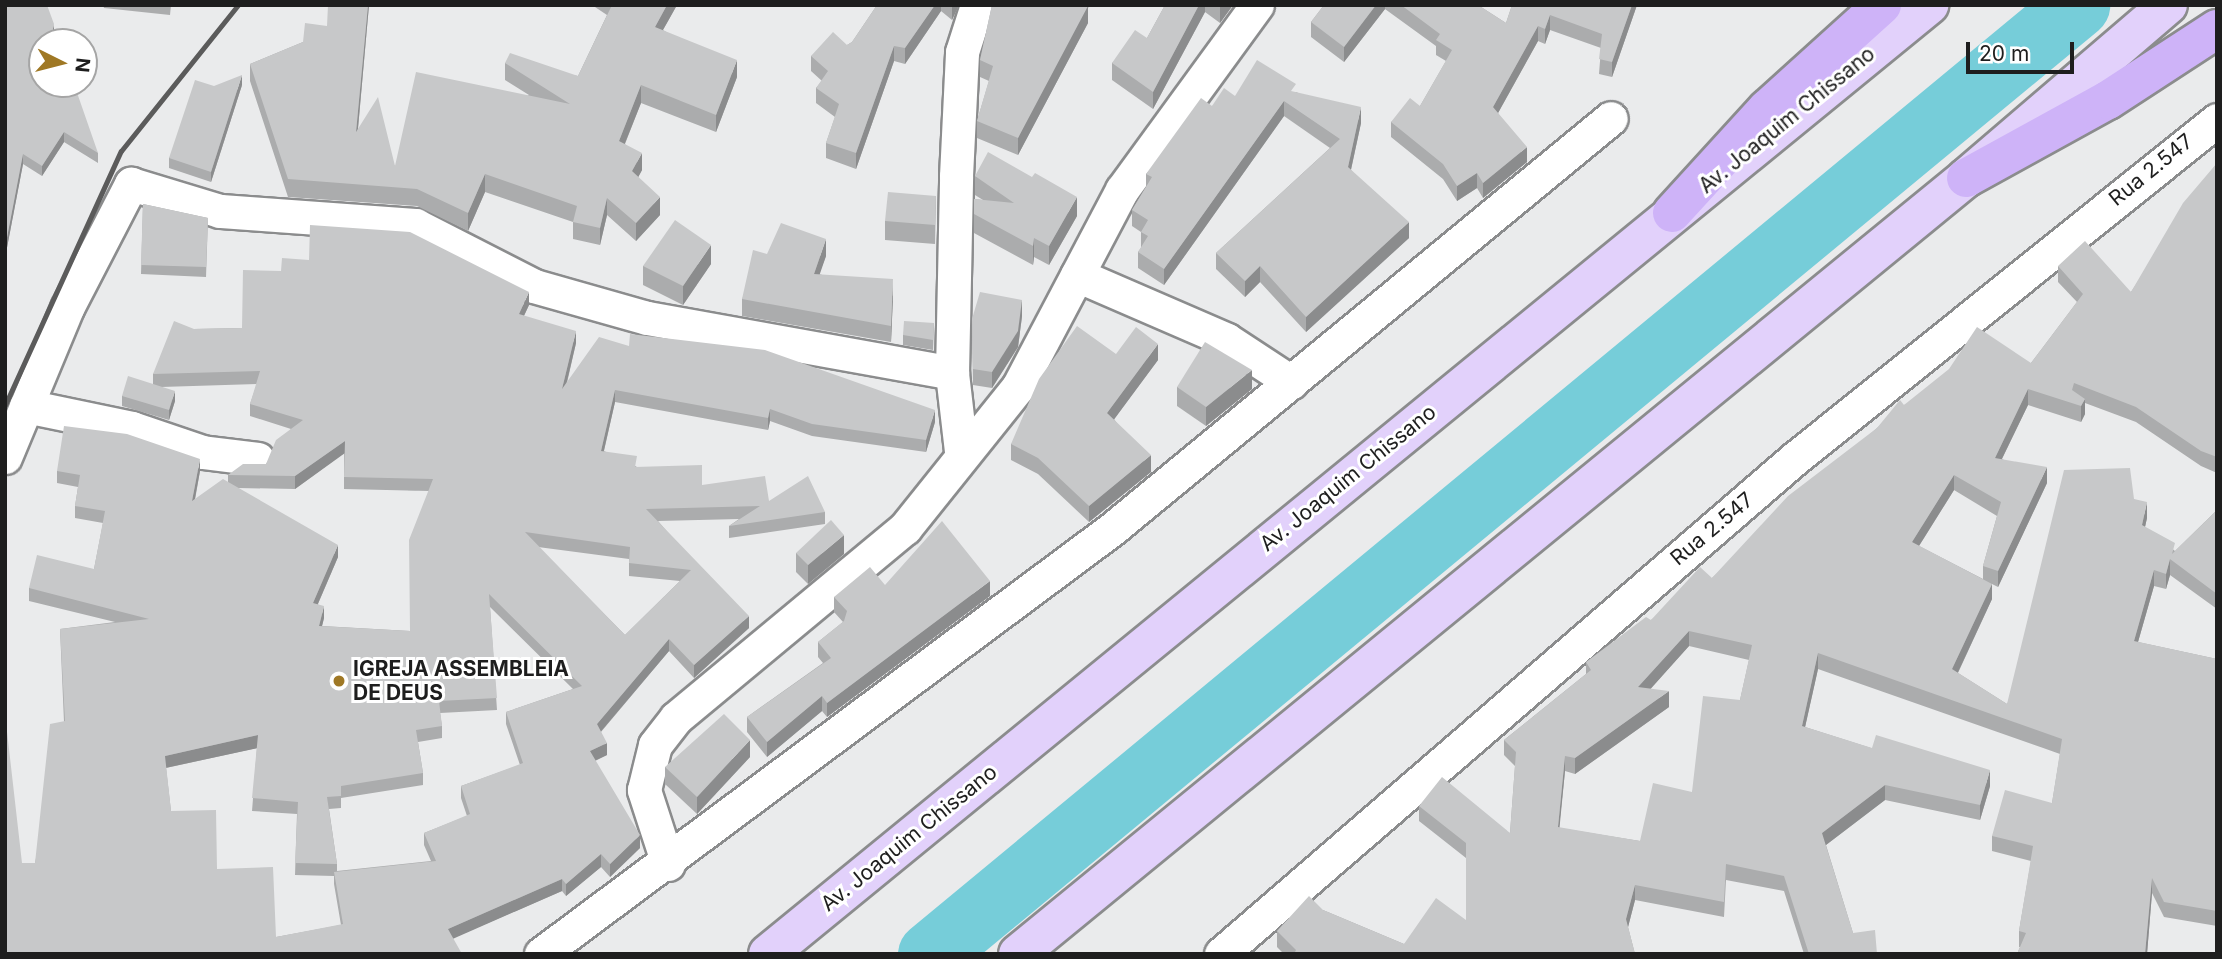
<!DOCTYPE html>
<style>
body{margin:0}
#map{position:relative;width:2222px;height:959px;overflow:hidden;background:#eaebec;font-family:Inter,sans-serif}
div>[style]{position:absolute}
[style*='--x']{left:calc(var(--x)*1px);top:calc(var(--y)*1px);width:calc(var(--w)*1px);rotate:calc(var(--a)*1deg)}
.river>*{height:65px;margin:-32.5px;padding:0 32.5px;transform-origin:32.5px;border-radius:32.5px;background:#76cdd9}
.roads{filter:drop-shadow(2px 0 #8b8c8d) drop-shadow(-2px 0 #8b8c8d) drop-shadow(0 2px #8b8c8d) drop-shadow(0 -2px #8b8c8d)}
.street>*{height:33px;margin:-16.5px;padding:0 16.5px;transform-origin:16.5px;border-radius:16.5px;background:#fff}
.primary>*{height:38px;margin:-19px;padding:0 19px;transform-origin:19px;border-radius:19px;background:#e2d1fb}
.highway>*{height:38px;margin:-19px;padding:0 19px;transform-origin:19px;border-radius:19px;background:#ceb3f8}
.rail>*{height:5px;margin:-2.5px;padding:0 2.5px;transform-origin:2.5px;border-radius:2.5px;background:#5b5b5b}
.wall>*{inset:0;background:#abacad}
.shaded-wall>*{inset:0;background:#8b8c8d}
.building>*{inset:0;background:#c7c8c9}
.dots>*{width:19px;height:19px;translate:-50% -50%;box-sizing:border-box;border:4px solid #fff;border-radius:50%}
span{translate:-50% -50%;white-space:nowrap;text-align:center;line-height:1.15;-webkit-text-stroke:6px #fff;paint-order:stroke}
.street-label{font-size:21px;color:#1e1e1e}
.poi-label{font-size:21px;color:#1e1e1e;font-weight:700}
.left{translate:0 -50%;text-align:left}
.frame{position:absolute;inset:0;border:7px solid #1e1e1e;pointer-events:none}
.north{position:absolute;left:28px;top:28px;width:70px;height:70px;box-sizing:border-box;background:#fff;border:2px solid #a5a5a5;border-radius:50%;rotate:96deg;font-size:19px;font-weight:700;line-height:28px;text-align:center;color:#1e1e1e}
.north::after{content:'';display:block;margin:auto;width:24px;height:32px;background:#9f7825;clip-path:polygon(50% 0,100% 100%,50% 72%,0 100%)}
.scale{position:absolute;left:1966px;top:42px;width:108px;height:32px;box-sizing:border-box;border:4px solid #1e1e1e;border-top:0;padding-left:9px;font-size:21px;line-height:24px;white-space:nowrap;color:#1e1e1e;-webkit-text-stroke:5px #fff;paint-order:stroke}
</style>
<div id="map">
<div class="river">
<div style="--x:930;--y:954;--w:1489;--a:-39.6"></div>
</div>
<div class="roads">
<div class="street">
<div style="--x:1077;--y:275;--w:163;--a:23.4"></div>
<div style="--x:1227;--y:340;--w:77;--a:33.3"></div>
<div style="--x:26;--y:406;--w:108;--a:11.7"></div>
<div style="--x:132;--y:428;--w:74;--a:18.9"></div>
<div style="--x:202;--y:452;--w:56;--a:7.1"></div>
<div style="--x:961;--y:451;--w:79;--a:-96.6"></div>
<div style="--x:952;--y:373;--w:197;--a:-88.8"></div>
<div style="--x:956;--y:176;--w:124;--a:-87.2"></div>
<div style="--x:962;--y:52;--w:49;--a:-72.3"></div>
<div style="--x:5;--y:457;--w:161;--a:-67.4"></div>
<div style="--x:67;--y:308;--w:140;--a:-62.7"></div>
<div style="--x:131;--y:184;--w:93;--a:16.9"></div>
<div style="--x:220;--y:211;--w:196;--a:4.1"></div>
<div style="--x:415;--y:225;--w:134;--a:27.1"></div>
<div style="--x:534;--y:286;--w:117;--a:15.8"></div>
<div style="--x:647;--y:318;--w:310;--a:10.2"></div>
<div style="--x:668;--y:864;--w:78;--a:-108"></div>
<div style="--x:644;--y:790;--w:46;--a:-76.3"></div>
<div style="--x:655;--y:745;--w:34;--a:-52"></div>
<div style="--x:676;--y:718;--w:298;--a:-39.7"></div>
<div style="--x:905;--y:528;--w:181;--a:-51.3"></div>
<div style="--x:1018;--y:387;--w:223;--a:-62.2"></div>
<div style="--x:1122;--y:190;--w:229;--a:-53.9"></div>
<div style="--x:541;--y:954;--w:712;--a:-36.66"></div>
<div style="--x:1112;--y:529;--w:646;--a:-39.48"></div>
<div style="--x:1221;--y:954;--w:757;--a:-40.82"></div>
<div style="--x:1794;--y:459;--w:542;--a:-38.71"></div>
</div>
<div class="primary">
<div style="--x:768;--y:954;--w:1500;--a:-39.26"></div>
<div style="--x:1018;--y:954;--w:1225;--a:-39.3"></div>
<div style="--x:1966;--y:178;--w:266;--a:-40.6"></div>
</div>
<div class="highway">
<div style="--x:1966;--y:178;--w:162;--a:-28.8"></div>
<div style="--x:2108;--y:100;--w:130;--a:-33.1"></div>
<div style="--x:1672;--y:213;--w:141;--a:-47.6"></div>
<div style="--x:1767;--y:109;--w:155;--a:-42.1"></div>
</div>
</div>
<div class="rail">
<div style="--x:5;--y:405;--w:279;--a:-65.5"></div>
<div style="--x:121;--y:151;--w:187;--a:-51.3"></div>
</div>
<div class="wall">
<div style="clip-path:polygon(5px 5px,54px 34px,42px 84px,98px 153px,98px 163px,64px 142px,42px 176px,23px 164px,5px 258px)"></div>
<div style="clip-path:polygon(103px 5px,171px 5px,170px 15px,104px 8px)"></div>
<div style="clip-path:polygon(369px 5px,358px 129px,395px 166px,529px 95px,505px 80px,505px 63px,578px 76px,607px 15px,592px 5px,677px 5px,663px 30px,737px 77px,716px 132px,641px 103px,625px 144px,642px 170px,638px 177px,660px 215px,636px 241px,607px 215px,600px 245px,573px 239px,573px 222px,485px 192px,468px 231px,417px 206px,288px 197px,250px 81px,250px 64px,303px 42px,327px 26px)"></div>
<div style="clip-path:polygon(877px 5px,959px 5px,952px 20px,941px 11px,905px 64px,894px 61px,856px 169px,826px 158px,826px 143px,835px 117px,816px 103px,816px 88px,822px 81px,811px 71px,811px 56px,847px 45px,852px 42px)"></div>
<div style="clip-path:polygon(992px 5px,1089px 5px,1088px 8px,1088px 23px,1018px 155px,977px 138px,977px 121px,989px 81px,980px 77px,980px 60px)"></div>
<div style="clip-path:polygon(1165px 5px,1233px 5px,1220px 23px,1205px 12px,1153px 109px,1112px 80px,1112px 63px,1147px 38px)"></div>
<div style="clip-path:polygon(1324px 5px,1478px 5px,1506px 23px,1512px 5px,1637px 5px,1612px 77px,1599px 74px,1601px 48px,1550px 30px,1545px 44px,1538px 41px,1498px 113px,1527px 162px,1483px 198px,1477px 188px,1457px 201px,1443px 179px,1391px 137px,1391px 122px,1420px 106px,1446px 61px,1436px 55px,1436px 46px,1385px 9px,1344px 62px,1311px 37px,1311px 22px)"></div>
<div style="clip-path:polygon(242px 85px,211px 182px,169px 168px,169px 158px)"></div>
<div style="clip-path:polygon(1296px 92px,1361px 123px,1351px 170px,1409px 238px,1306px 332px,1260px 282px,1245px 297px,1216px 269px,1216px 253px,1330px 148px,1284px 116px,1164px 285px,1138px 268px,1138px 252px,1141px 248px,1141px 232px,1132px 226px,1132px 210px,1146px 187px,1146px 174px,1212px 106px,1235px 96px)"></div>
<div style="clip-path:polygon(evenodd,2217px 163px,2217px 473px,2201px 466px,2136px 422px,2085px 403px,2085px 414px,2081px 422px,2028px 405px,2002px 459px,2047px 483px,1998px 587px,1992px 584px,1992px 599px,1958px 673px,2007px 704px,2134px 499px,2147px 518px,2145px 527px,2175px 551px,2217px 510px,2217px 609px,2170px 575px,2166px 589px,2154px 586px,2138px 642px,2217px 659px,2217px 926px,2164px 917px,2152px 893px,2147px 954px,2017px 954px,2020px 947px,2019px 947px,2019px 931px,2031px 861px,1992px 851px,1992px 836px,2052px 803px,2060px 754px,1818px 669px,1805px 727px,1990px 786px,1980px 820px,1885px 800px,1826px 845px,1853px 933px,1877px 954px,1804px 954px,1784px 891px,1726px 880px,1724px 917px,1635px 900px,1628px 927px,1635px 954px,1284px 954px,1277px 947px,1277px 931px,1323px 910px,1404px 944px,1466px 920px,1466px 858px,1419px 821px,1419px 806px,1510px 833px,1515px 766px,1504px 755px,1504px 740px,1586px 674px,1586px 662px,1651px 620px,1712px 578px,1877px 428px,1904px 405px,2031px 363px,2077px 302px,2058px 282px,2058px 266px,2131px 292px,2217px 163px,1954px 490px,1997px 516px,1983px 566px,1983px 579px,1919px 546px,1954px 490px,2217px 163px,1689px 646px,1749px 660px,1740px 700px,1692px 792px,1640px 841px,1559px 828px,1565px 771px,1575px 774px,1669px 707px,1650px 689px,1689px 646px)"></div>
<div style="clip-path:polygon(975px 176px,1077px 216px,1049px 265px,1034px 257px,1033px 265px,974px 233px,974px 199px,983px 200px,975px 195px)"></div>
<div style="clip-path:polygon(936px 196px,935px 244px,885px 240px,885px 221px)"></div>
<div style="clip-path:polygon(143px 204px,208px 218px,206px 277px,141px 274px)"></div>
<div style="clip-path:polygon(767px 254px,826px 256px,819px 274px,893px 296px,891px 342px,742px 316px,742px 299px)"></div>
<div style="clip-path:polygon(711px 264px,683px 305px,643px 285px,643px 266px)"></div>
<div style="clip-path:polygon(evenodd,529px 305px,524px 316px,576px 343px,567px 383px,629px 346px,935px 422px,926px 452px,812px 436px,770px 421px,768px 430px,615px 402px,604px 451px,637px 467px,702px 485px,769px 501px,825px 512px,825px 524px,729px 538px,729px 526px,739px 519px,658px 521px,749px 628px,694px 678px,669px 651px,601px 732px,607px 755px,595px 761px,640px 848px,610px 877px,601px 867px,566px 896px,562px 891px,453px 938px,5px 954px,22px 863px,35px 863px,64px 722px,60px 629px,115px 622px,29px 601px,29px 588px,94px 569px,103px 523px,75px 518px,75px 506px,78px 487px,57px 483px,57px 471px,200px 471px,195px 500px,228px 482px,228px 475px,266px 464px,291px 429px,250px 416px,250px 404px,257px 384px,161px 387px,175px 401px,169px 420px,122px 406px,122px 396px,153px 384px,153px 374px,194px 329px,242px 328px,529px 305px,344px 453px,344px 489px,429px 491px,410px 631px,322px 626px,324px 618px,318px 604px,338px 557px,238px 488px,295px 489px,344px 453px,529px 305px,538px 547px,629px 559px,629px 576px,680px 581px,625px 635px,538px 547px,529px 305px,490px 607px,573px 689px,506px 712px,506px 724px,520px 765px,461px 786px,461px 798px,467px 816px,424px 833px,424px 845px,431px 861px,337px 871px,337px 864px,329px 809px,341px 808px,341px 798px,423px 785px,423px 773px,418px 742px,442px 738px,442px 726px,440px 713px,497px 710px,490px 607px,529px 305px,257px 748px,252px 811px,297px 814px,295px 875px,334px 876px,334px 884px,341px 925px,276px 937px,217px 869px,171px 811px,166px 768px,257px 748px)"></div>
<div style="clip-path:polygon(1022px 316px,1018px 347px,992px 388px,973px 385px,972px 319px)"></div>
<div style="clip-path:polygon(934px 323px,933px 350px,903px 345px,903px 335px)"></div>
<div style="clip-path:polygon(1116px 354px,1158px 360px,1114px 419px,1151px 472px,1089px 522px,1038px 474px,1011px 460px,1011px 444px)"></div>
<div style="clip-path:polygon(1177px 387px,1252px 389px,1206px 426px,1177px 406px)"></div>
<div style="clip-path:polygon(796px 553px,844px 554px,808px 584px,796px 572px)"></div>
<div style="clip-path:polygon(885px 585px,990px 596px,827px 717px,822px 711px,767px 757px,747px 732px,747px 717px,823px 663px,818px 657px,818px 642px,843px 622px,834px 612px,834px 597px)"></div>
<div style="clip-path:polygon(750px 757px,697px 814px,665px 784px,665px 767px)"></div>
</div>
<div class="shaded-wall">
<div style="clip-path:polygon(368px 5px,369px 5px,356px 150px,356px 132px)"></div>
<div style="clip-path:polygon(667px 5px,677px 5px,655px 44px,655px 27px)"></div>
<div style="clip-path:polygon(935px 5px,941px 5px,941px 11px,905px 64px,905px 48px)"></div>
<div style="clip-path:polygon(952px 5px,959px 5px,952px 20px)"></div>
<div style="clip-path:polygon(1080px 5px,1089px 5px,1088px 8px,1088px 23px,1018px 155px,1018px 138px)"></div>
<div style="clip-path:polygon(1199px 5px,1205px 5px,1205px 12px,1153px 109px,1153px 92px)"></div>
<div style="clip-path:polygon(1220px 5px,1233px 5px,1220px 23px)"></div>
<div style="clip-path:polygon(1376px 5px,1385px 5px,1385px 9px,1344px 62px,1344px 47px)"></div>
<div style="clip-path:polygon(1632px 5px,1637px 5px,1612px 77px,1612px 62px)"></div>
<div style="clip-path:polygon(1550px 15px,1550px 30px,1545px 44px,1545px 29px)"></div>
<div style="clip-path:polygon(54px 24px,54px 34px,52px 42px,50px 42px)"></div>
<div style="clip-path:polygon(1538px 26px,1538px 41px,1493px 122px,1493px 107px)"></div>
<div style="clip-path:polygon(894px 46px,894px 61px,856px 169px,856px 153px)"></div>
<div style="clip-path:polygon(737px 60px,737px 77px,716px 132px,716px 115px)"></div>
<div style="clip-path:polygon(242px 75px,242px 85px,211px 182px,211px 172px)"></div>
<div style="clip-path:polygon(641px 85px,641px 103px,619px 158px,619px 141px)"></div>
<div style="clip-path:polygon(1284px 101px,1284px 116px,1164px 285px,1164px 269px)"></div>
<div style="clip-path:polygon(1361px 107px,1361px 123px,1348px 183px,1348px 167px)"></div>
<div style="clip-path:polygon(64px 132px,64px 142px,42px 176px,42px 166px)"></div>
<div style="clip-path:polygon(1527px 147px,1527px 162px,1483px 198px,1483px 183px)"></div>
<div style="clip-path:polygon(642px 153px,642px 170px,632px 189px,632px 171px)"></div>
<div style="clip-path:polygon(23px 154px,23px 164px,5px 258px,5px 248px)"></div>
<div style="clip-path:polygon(1477px 173px,1477px 188px,1457px 201px,1457px 186px)"></div>
<div style="clip-path:polygon(485px 174px,485px 192px,468px 231px,468px 213px)"></div>
<div style="clip-path:polygon(660px 197px,660px 215px,636px 241px,636px 223px)"></div>
<div style="clip-path:polygon(1077px 197px,1077px 216px,1049px 265px,1049px 246px)"></div>
<div style="clip-path:polygon(607px 198px,607px 215px,600px 245px,600px 228px)"></div>
<div style="clip-path:polygon(1409px 222px,1409px 238px,1306px 332px,1306px 317px)"></div>
<div style="clip-path:polygon(1034px 238px,1034px 257px,1033px 265px,1033px 246px)"></div>
<div style="clip-path:polygon(826px 239px,826px 256px,814px 291px,814px 274px)"></div>
<div style="clip-path:polygon(711px 245px,711px 264px,683px 305px,683px 286px)"></div>
<div style="clip-path:polygon(1260px 266px,1260px 282px,1245px 297px,1245px 281px)"></div>
<div style="clip-path:polygon(893px 279px,893px 296px,891px 342px,891px 326px)"></div>
<div style="clip-path:polygon(529px 292px,529px 305px,519px 326px,519px 314px)"></div>
<div style="clip-path:polygon(1022px 300px,1022px 316px,1018px 347px,992px 388px,992px 372px)"></div>
<div style="clip-path:polygon(576px 331px,576px 343px,562px 402px,562px 389px)"></div>
<div style="clip-path:polygon(1158px 344px,1158px 360px,1107px 429px,1107px 413px)"></div>
<div style="clip-path:polygon(1252px 370px,1252px 389px,1206px 426px,1206px 407px)"></div>
<div style="clip-path:polygon(2028px 389px,2028px 405px,1995px 473px,1995px 458px)"></div>
<div style="clip-path:polygon(615px 390px,615px 402px,601px 463px,601px 451px)"></div>
<div style="clip-path:polygon(175px 391px,175px 401px,169px 420px,169px 410px)"></div>
<div style="clip-path:polygon(2085px 399px,2085px 414px,2081px 422px,2081px 406px)"></div>
<div style="clip-path:polygon(770px 409px,770px 421px,768px 430px,768px 418px)"></div>
<div style="clip-path:polygon(935px 410px,935px 422px,926px 452px,926px 440px)"></div>
<div style="clip-path:polygon(345px 441px,345px 453px,295px 489px,295px 476px)"></div>
<div style="clip-path:polygon(1151px 455px,1151px 472px,1089px 522px,1089px 506px)"></div>
<div style="clip-path:polygon(200px 459px,200px 471px,192px 514px,192px 501px)"></div>
<div style="clip-path:polygon(2047px 467px,2047px 483px,1998px 587px,1998px 571px)"></div>
<div style="clip-path:polygon(1954px 475px,1954px 490px,1912px 557px,1912px 542px)"></div>
<div style="clip-path:polygon(2147px 502px,2147px 518px,2142px 540px,2142px 525px)"></div>
<div style="clip-path:polygon(844px 535px,844px 554px,808px 584px,808px 565px)"></div>
<div style="clip-path:polygon(338px 545px,338px 557px,313px 615px,313px 603px)"></div>
<div style="clip-path:polygon(2170px 559px,2170px 575px,2166px 589px,2166px 574px)"></div>
<div style="clip-path:polygon(2154px 570px,2154px 586px,2134px 656px,2134px 641px)"></div>
<div style="clip-path:polygon(990px 581px,990px 596px,827px 717px,827px 703px)"></div>
<div style="clip-path:polygon(1992px 584px,1992px 599px,1952px 685px,1952px 669px)"></div>
<div style="clip-path:polygon(324px 606px,324px 618px,319px 638px,319px 626px)"></div>
<div style="clip-path:polygon(749px 616px,749px 628px,694px 678px,694px 665px)"></div>
<div style="clip-path:polygon(1689px 631px,1689px 646px,1638px 703px,1638px 687px)"></div>
<div style="clip-path:polygon(669px 639px,669px 651px,597px 736px,597px 724px)"></div>
<div style="clip-path:polygon(1818px 653px,1818px 669px,1802px 741px,1802px 726px)"></div>
<div style="clip-path:polygon(1669px 691px,1669px 707px,1575px 774px,1575px 758px)"></div>
<div style="clip-path:polygon(822px 696px,822px 711px,767px 757px,767px 742px)"></div>
<div style="clip-path:polygon(258px 735px,258px 748px,165px 768px,165px 756px)"></div>
<div style="clip-path:polygon(750px 740px,750px 757px,697px 814px,697px 797px)"></div>
<div style="clip-path:polygon(607px 743px,607px 755px,590px 763px,590px 751px)"></div>
<div style="clip-path:polygon(1565px 756px,1565px 771px,1558px 843px,1558px 827px)"></div>
<div style="clip-path:polygon(1990px 770px,1990px 786px,1980px 820px,1980px 805px)"></div>
<div style="clip-path:polygon(1885px 785px,1885px 800px,1822px 848px,1822px 833px)"></div>
<div style="clip-path:polygon(640px 835px,640px 848px,610px 877px,610px 864px)"></div>
<div style="clip-path:polygon(601px 854px,601px 867px,566px 896px,566px 884px)"></div>
<div style="clip-path:polygon(2152px 878px,2152px 893px,2147px 954px,2145px 954px)"></div>
<div style="clip-path:polygon(562px 879px,562px 891px,448px 941px,448px 929px)"></div>
<div style="clip-path:polygon(1635px 885px,1635px 900px,1626px 935px,1626px 919px)"></div>
</div>
<div class="building">
<div style="clip-path:polygon(5px 5px,47px 5px,54px 24px,50px 42px,42px 42px,42px 84px,74px 84px,98px 153px,64px 132px,42px 166px,23px 154px,5px 248px)"></div>
<div style="clip-path:polygon(328px 5px,368px 5px,356px 132px,378px 97px,395px 166px,416px 72px,570px 104px,505px 63px,510px 53px,578px 76px,612px 5px,667px 5px,655px 27px,737px 60px,716px 115px,641px 85px,619px 141px,642px 153px,632px 171px,660px 197px,636px 223px,607px 198px,600px 228px,573px 222px,577px 206px,485px 174px,468px 213px,417px 189px,288px 179px,250px 64px,303px 42px,305px 23px,327px 26px)"></div>
<div style="clip-path:polygon(877px 5px,935px 5px,905px 48px,894px 46px,856px 153px,826px 143px,839px 104px,816px 88px,828px 71px,811px 56px,833px 32px,847px 45px,852px 42px)"></div>
<div style="clip-path:polygon(992px 5px,1086px 5px,1088px 6px,1018px 138px,977px 121px,993px 66px,980px 60px)"></div>
<div style="clip-path:polygon(1165px 5px,1199px 5px,1153px 92px,1112px 63px,1135px 30px,1147px 38px)"></div>
<div style="clip-path:polygon(1324px 5px,1376px 5px,1344px 47px,1311px 22px)"></div>
<div style="clip-path:polygon(1401px 5px,1478px 5px,1506px 23px,1512px 5px,1632px 5px,1612px 62px,1599px 59px,1602px 34px,1550px 15px,1545px 29px,1538px 26px,1493px 107px,1527px 147px,1483px 183px,1477px 173px,1457px 186px,1443px 164px,1391px 122px,1410px 98px,1420px 106px,1452px 50px,1436px 40px,1440px 34px)"></div>
<div style="clip-path:polygon(1257px 60px,1296px 84px,1291px 91px,1361px 107px,1348px 167px,1409px 222px,1306px 317px,1260px 266px,1245px 281px,1216px 253px,1340px 139px,1284px 101px,1164px 269px,1138px 252px,1148px 236px,1141px 232px,1148px 220px,1132px 210px,1152px 177px,1146px 174px,1201px 98px,1212px 106px,1224px 88px,1235px 96px)"></div>
<div style="clip-path:polygon(242px 75px,211px 172px,169px 158px,195px 80px,214px 86px)"></div>
<div style="clip-path:polygon(988px 152px,1032px 177px,1035px 173px,1077px 197px,1049px 246px,1034px 238px,1033px 246px,974px 214px,974px 199px,1014px 203px,975px 176px)"></div>
<div style="clip-path:polygon(evenodd,2217px 163px,2217px 457px,2201px 451px,2136px 407px,2074px 383px,2072px 390px,2085px 399px,2081px 406px,2028px 389px,1995px 458px,2047px 467px,1998px 571px,1983px 566px,2001px 502px,1954px 475px,1912px 542px,1992px 584px,1952px 669px,2007px 704px,2064px 470px,2130px 468px,2134px 499px,2147px 502px,2142px 525px,2175px 543px,2172px 554px,2217px 510px,2217px 594px,2170px 559px,2166px 574px,2154px 570px,2134px 641px,2217px 659px,2217px 911px,2164px 902px,2152px 878px,2145px 954px,2017px 954px,2026px 933px,2019px 931px,2033px 846px,1992px 836px,2005px 790px,2052px 803px,2062px 739px,1818px 653px,1802px 726px,1872px 748px,1876px 735px,1990px 770px,1980px 805px,1885px 785px,1822px 833px,1853px 933px,1875px 930px,1877px 954px,1809px 954px,1784px 876px,1726px 864px,1724px 902px,1635px 885px,1626px 919px,1635px 954px,1294px 954px,1296px 950px,1277px 931px,1309px 896px,1323px 910px,1404px 944px,1436px 898px,1466px 920px,1466px 843px,1419px 806px,1442px 777px,1510px 833px,1516px 752px,1504px 740px,1591px 670px,1586px 662px,1646px 617px,1651px 620px,1700px 567px,1712px 578px,1788px 496px,1877px 428px,1900px 400px,1904px 405px,1949px 369px,1977px 327px,2031px 363px,2083px 294px,2058px 266px,2085px 241px,2131px 292px,2183px 203px,2217px 163px,1689px 631px,1752px 645px,1740px 700px,1703px 696px,1692px 792px,1653px 783px,1640px 841px,1558px 827px,1565px 756px,1575px 758px,1669px 691px,1638px 687px,1689px 631px)"></div>
<div style="clip-path:polygon(888px 192px,936px 196px,935px 225px,885px 221px)"></div>
<div style="clip-path:polygon(143px 204px,208px 218px,206px 267px,141px 265px)"></div>
<div style="clip-path:polygon(675px 220px,711px 245px,683px 286px,643px 266px)"></div>
<div style="clip-path:polygon(781px 223px,826px 239px,814px 274px,893px 279px,891px 326px,742px 299px,753px 250px,767px 254px)"></div>
<div style="clip-path:polygon(evenodd,310px 225px,410px 232px,529px 292px,519px 314px,576px 331px,562px 389px,599px 337px,629px 346px,630px 334px,765px 350px,935px 410px,926px 440px,812px 424px,770px 409px,768px 418px,615px 390px,601px 451px,637px 456px,635px 467px,702px 465px,702px 485px,765px 476px,769px 501px,808px 476px,825px 512px,729px 526px,760px 506px,646px 509px,749px 616px,694px 665px,669px 639px,597px 724px,607px 743px,590px 751px,640px 835px,610px 864px,601px 854px,566px 884px,562px 879px,448px 929px,462px 954px,5px 954px,5px 714px,22px 863px,35px 863px,50px 724px,65px 721px,60px 629px,149px 619px,29px 588px,37px 555px,94px 569px,105px 511px,75px 506px,80px 475px,57px 471px,64px 426px,127px 434px,200px 459px,192px 501px,223px 479px,338px 545px,313px 603px,324px 606px,319px 626px,410px 631px,409px 540px,433px 479px,344px 477px,345px 441px,295px 476px,228px 475px,243px 464px,266px 464px,276px 440px,303px 420px,250px 404px,260px 371px,153px 374px,174px 321px,194px 329px,242px 328px,243px 270px,281px 271px,282px 258px,309px 260px,310px 225px,525px 532px,630px 547px,629px 563px,691px 570px,625px 635px,525px 532px,310px 225px,489px 594px,582px 686px,506px 712px,523px 763px,461px 786px,470px 814px,424px 833px,436px 861px,334px 872px,343px 924px,276px 937px,273px 867px,217px 869px,216px 810px,171px 811px,165px 756px,258px 735px,252px 798px,298px 802px,295px 863px,337px 864px,327px 797px,341px 796px,341px 786px,423px 773px,416px 730px,442px 726px,439px 701px,497px 698px,489px 594px)"></div>
<div style="clip-path:polygon(980px 292px,1022px 300px,1018px 331px,992px 372px,973px 369px,972px 319px)"></div>
<div style="clip-path:polygon(904px 321px,934px 323px,933px 340px,903px 335px)"></div>
<div style="clip-path:polygon(1077px 326px,1116px 354px,1136px 327px,1158px 344px,1107px 413px,1151px 455px,1089px 506px,1038px 458px,1011px 444px,1039px 379px)"></div>
<div style="clip-path:polygon(1205px 342px,1252px 370px,1206px 407px,1177px 387px)"></div>
<div style="clip-path:polygon(128px 376px,175px 391px,169px 410px,122px 396px)"></div>
<div style="clip-path:polygon(831px 520px,844px 535px,808px 565px,796px 553px)"></div>
<div style="clip-path:polygon(942px 521px,990px 581px,827px 703px,822px 696px,767px 742px,747px 717px,831px 658px,818px 642px,844px 621px,847px 611px,834px 597px,870px 567px,885px 585px)"></div>
<div style="clip-path:polygon(724px 714px,750px 740px,697px 797px,665px 767px)"></div>
</div>
<div class="dots">
<div style="left:339px;top:681px;background:#9f7825"></div>
</div>
<div class="street-label">
<span style="left:1787px;top:120px;rotate:-39deg">Av. Joaquim Chissano</span>
<span style="left:2151px;top:170px;rotate:-39deg">Rua 2.547</span>
<span style="left:1348px;top:478px;rotate:-39deg">Av. Joaquim Chissano</span>
<span style="left:1712px;top:529px;rotate:-40deg">Rua 2.547</span>
<span style="left:909px;top:838px;rotate:-39deg">Av. Joaquim Chissano</span>
</div>
<div class="poi-label">
<span class="left" style="left:353px;top:681px">IGREJA ASSEMBLEIA<br>DE DEUS</span>
</div>
<div class="frame"></div>
<div class="north">N</div>
<div class="scale">20 m</div>
</div>
